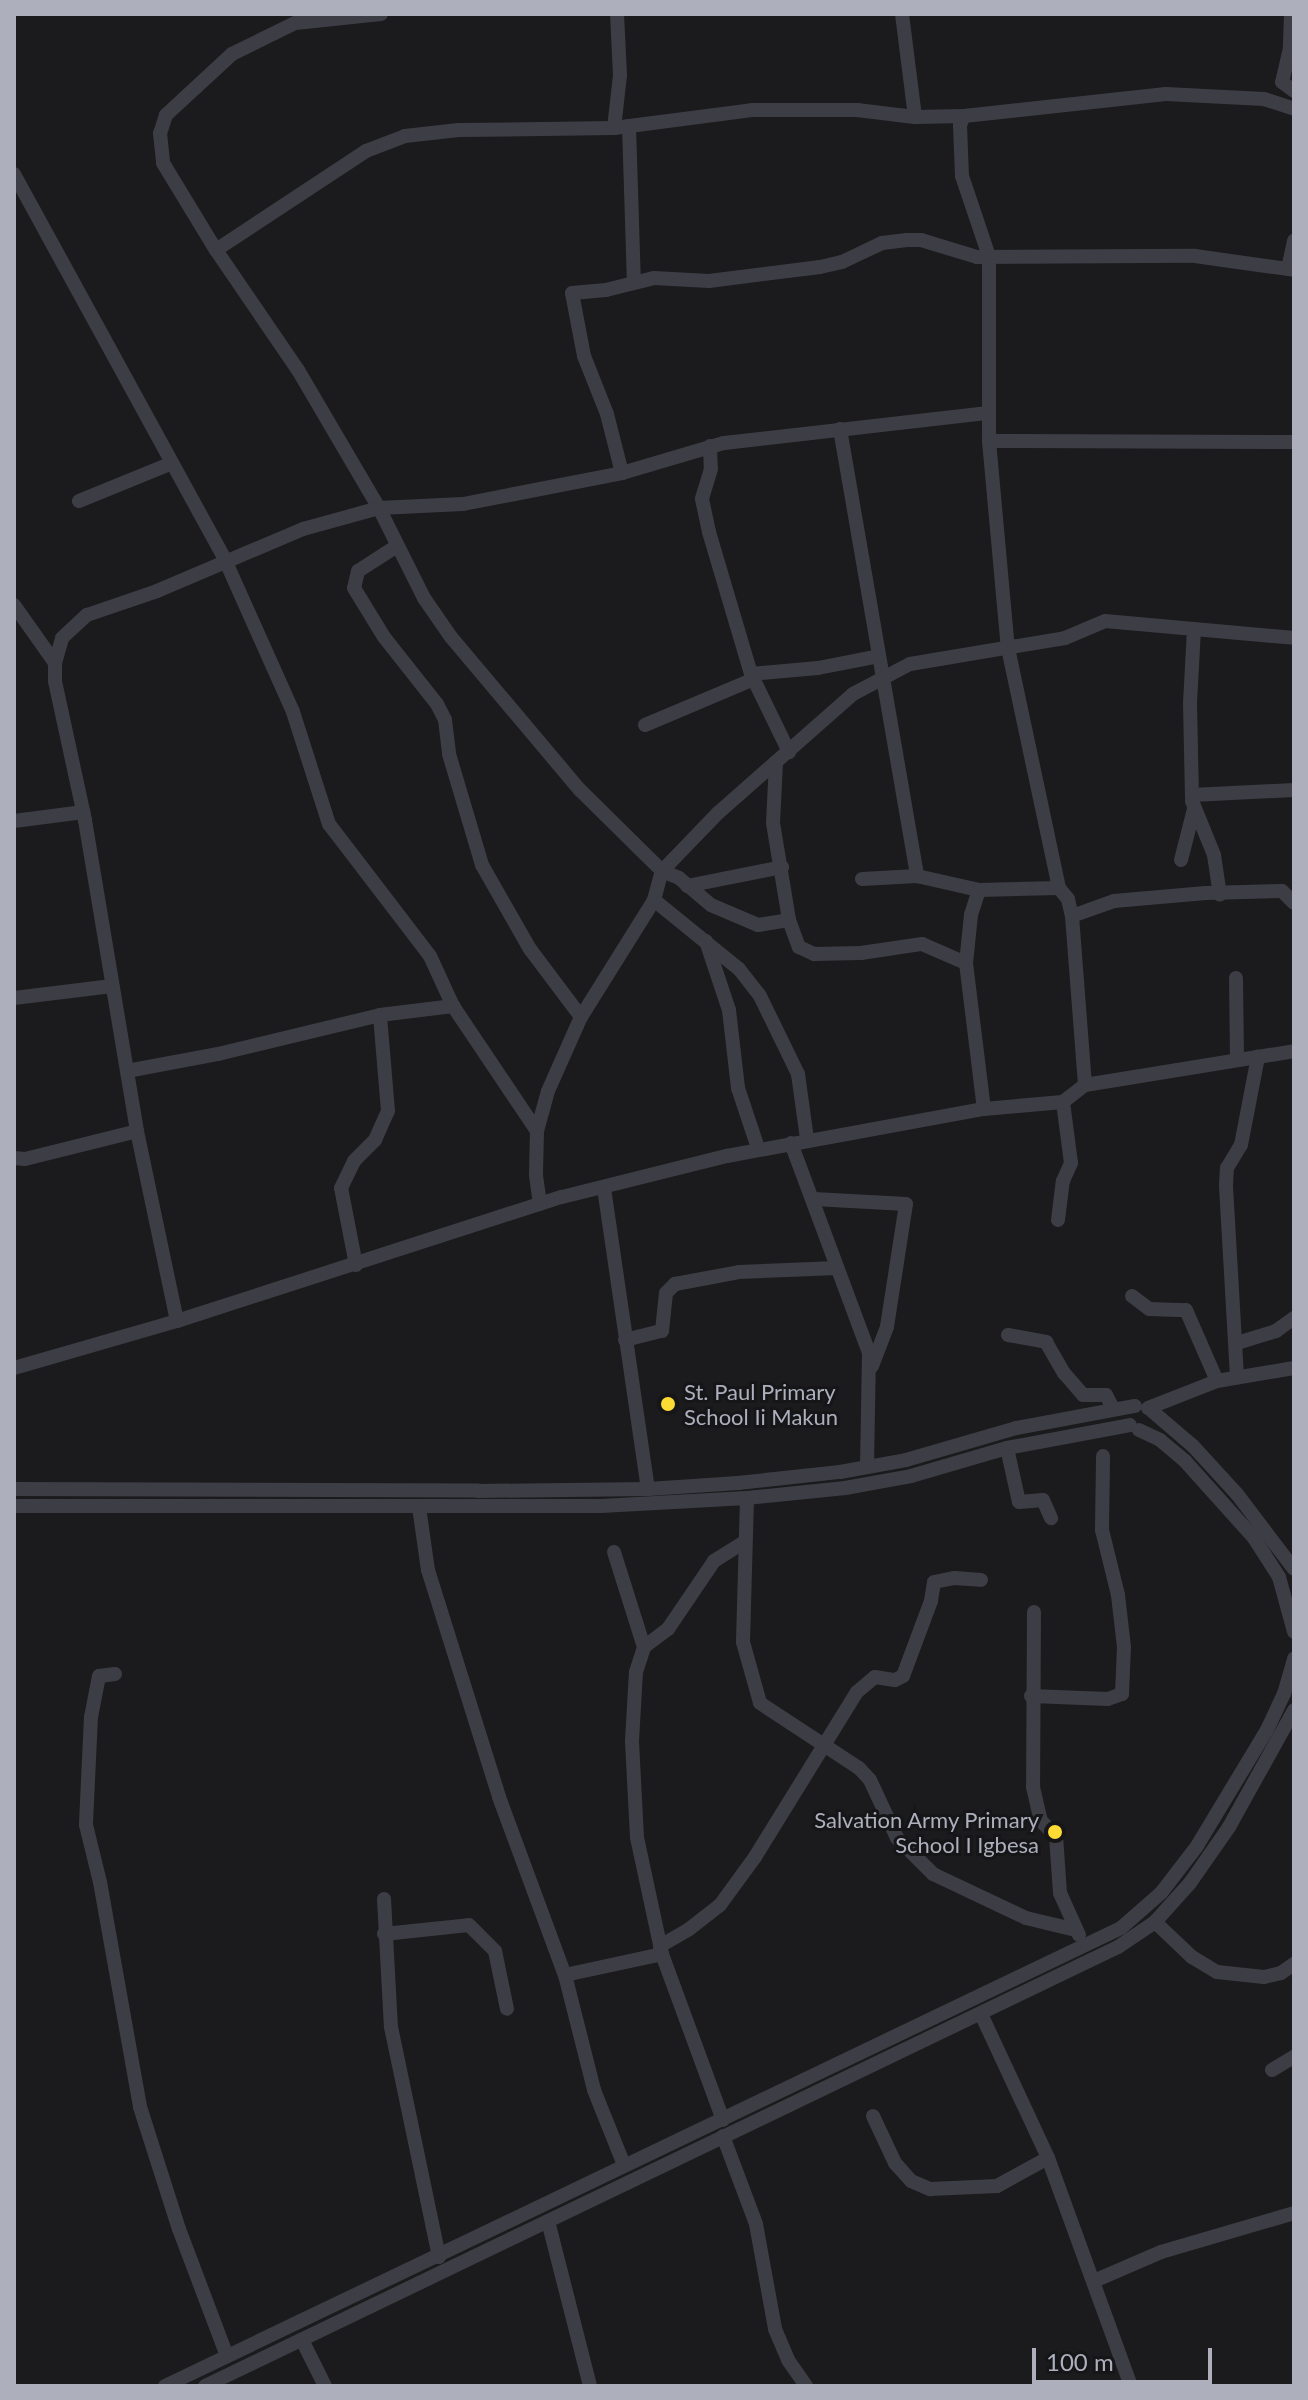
<!DOCTYPE html>
<style>
body{margin:0}
#map{position:relative;width:1308px;height:2400px;overflow:hidden;background:#1b1b1d;font-family:Lato,sans-serif}
div>[style]{position:absolute}
[style*='--x']{left:calc(var(--x)*1px);top:calc(var(--y)*1px);width:calc(var(--w)*1px);rotate:calc(var(--a)*1deg)}
.minor>*{height:14px;margin:-7px;padding:0 7px;transform-origin:7px;border-radius:7px;background:#3d3d45}
.dots>*{width:22px;height:22px;translate:-50% -50%;box-sizing:border-box;border:4px solid #161618;border-radius:50%}
span{translate:-50% -50%;white-space:nowrap;text-align:center;line-height:1.15;-webkit-text-stroke:6px #161618;paint-order:stroke}
.poi-label{font-size:22px;color:#adafbd}
.left{translate:0 -50%;text-align:left}
.right{translate:-100% -50%;text-align:right}
.frame{position:absolute;inset:0;border:16px solid #adafbd;pointer-events:none}
.scale{position:absolute;left:1032px;top:2348px;width:180px;height:36px;box-sizing:border-box;border:4px solid #adafbd;border-top:0;padding-left:10px;font-size:24px;line-height:28px;white-space:nowrap;color:#adafbd;-webkit-text-stroke:6px #161618;paint-order:stroke}
</style>
<div id="map">
<div class="minor">
<div style="--x:381;--y:14;--w:86;--a:174"></div>
<div style="--x:295;--y:23;--w:70;--a:153.8"></div>
<div style="--x:232;--y:54;--w:90;--a:137.3"></div>
<div style="--x:166;--y:115;--w:19;--a:108"></div>
<div style="--x:160;--y:133;--w:30;--a:84"></div>
<div style="--x:163;--y:163;--w:102;--a:58.7"></div>
<div style="--x:216;--y:250;--w:145;--a:55.7"></div>
<div style="--x:298;--y:370;--w:160;--a:59.6"></div>
<div style="--x:379;--y:508;--w:101;--a:63.4"></div>
<div style="--x:424;--y:598;--w:47;--a:55.3"></div>
<div style="--x:451;--y:637;--w:200;--a:49.9"></div>
<div style="--x:580;--y:790;--w:115;--a:44.6"></div>
<div style="--x:662;--y:871;--w:18;--a:22"></div>
<div style="--x:679;--y:878;--w:42;--a:40.2"></div>
<div style="--x:711;--y:905;--w:51;--a:23.1"></div>
<div style="--x:758;--y:925;--w:31;--a:-9"></div>
<div style="--x:902;--y:14;--w:104;--a:82.8"></div>
<div style="--x:1291;--y:14;--w:34;--a:92"></div>
<div style="--x:1290;--y:48;--w:35;--a:103"></div>
<div style="--x:1282;--y:82;--w:15;--a:37"></div>
<div style="--x:964;--y:116;--w:10;--a:114"></div>
<div style="--x:960;--y:125;--w:51;--a:87.8"></div>
<div style="--x:962;--y:176;--w:84;--a:71.4"></div>
<div style="--x:989;--y:256;--w:185;--a:90"></div>
<div style="--x:989;--y:441;--w:208;--a:84.8"></div>
<div style="--x:1008;--y:648;--w:245;--a:78"></div>
<div style="--x:1059;--y:888;--w:14;--a:51"></div>
<div style="--x:1068;--y:899;--w:17;--a:77"></div>
<div style="--x:1072;--y:916;--w:169;--a:85.6"></div>
<div style="--x:629;--y:126;--w:156;--a:88.2"></div>
<div style="--x:614;--y:128;--w:53;--a:-83.5"></div>
<div style="--x:620;--y:75;--w:61;--a:-92.8"></div>
<div style="--x:14;--y:174;--w:442;--a:61.3"></div>
<div style="--x:226;--y:562;--w:164;--a:65.9"></div>
<div style="--x:293;--y:712;--w:118;--a:72.2"></div>
<div style="--x:329;--y:824;--w:166;--a:52.6"></div>
<div style="--x:430;--y:956;--w:55;--a:65.3"></div>
<div style="--x:453;--y:1006;--w:151;--a:56.1"></div>
<div style="--x:216;--y:250;--w:180;--a:-33.4"></div>
<div style="--x:366;--y:151;--w:42;--a:-21"></div>
<div style="--x:405;--y:136;--w:54;--a:-6.3"></div>
<div style="--x:459;--y:130;--w:155;--a:-0.7"></div>
<div style="--x:614;--y:128;--w:139;--a:-7.4"></div>
<div style="--x:752;--y:110;--w:105;--a:0"></div>
<div style="--x:857;--y:110;--w:58;--a:6.9"></div>
<div style="--x:915;--y:117;--w:49;--a:-1.2"></div>
<div style="--x:964;--y:116;--w:203;--a:-6.2"></div>
<div style="--x:1166;--y:94;--w:98;--a:2.9"></div>
<div style="--x:1264;--y:99;--w:32;--a:18"></div>
<div style="--x:1288;--y:269;--w:29;--a:-78"></div>
<div style="--x:840;--y:429;--w:454;--a:80.2"></div>
<div style="--x:989;--y:441;--w:305;--a:0.2"></div>
<div style="--x:710;--y:446;--w:23;--a:88"></div>
<div style="--x:711;--y:469;--w:31;--a:107"></div>
<div style="--x:702;--y:499;--w:34;--a:78"></div>
<div style="--x:709;--y:532;--w:148;--a:73.5"></div>
<div style="--x:751;--y:674;--w:87;--a:64"></div>
<div style="--x:622;--y:473;--w:61;--a:-104.3"></div>
<div style="--x:607;--y:414;--w:62;--a:-111.6"></div>
<div style="--x:584;--y:356;--w:64;--a:-100.8"></div>
<div style="--x:572;--y:293;--w:34;--a:-5"></div>
<div style="--x:606;--y:290;--w:49;--a:-14"></div>
<div style="--x:654;--y:278;--w:55;--a:3.1"></div>
<div style="--x:709;--y:281;--w:112;--a:-7.2"></div>
<div style="--x:820;--y:267;--w:23;--a:-13"></div>
<div style="--x:842;--y:262;--w:44;--a:-25.4"></div>
<div style="--x:882;--y:243;--w:25;--a:-7"></div>
<div style="--x:907;--y:240;--w:14;--a:0"></div>
<div style="--x:921;--y:240;--w:59;--a:16.9"></div>
<div style="--x:977;--y:257;--w:218;--a:-0.3"></div>
<div style="--x:1195;--y:256;--w:100;--a:8"></div>
<div style="--x:79;--y:501;--w:100;--a:-22.2"></div>
<div style="--x:397;--y:546;--w:46;--a:147.3"></div>
<div style="--x:358;--y:571;--w:17;--a:103"></div>
<div style="--x:354;--y:588;--w:57;--a:58.5"></div>
<div style="--x:384;--y:637;--w:85;--a:51.7"></div>
<div style="--x:437;--y:704;--w:18;--a:63"></div>
<div style="--x:445;--y:720;--w:34;--a:83"></div>
<div style="--x:449;--y:754;--w:116;--a:73.4"></div>
<div style="--x:482;--y:865;--w:97;--a:60.3"></div>
<div style="--x:530;--y:949;--w:85;--a:53.1"></div>
<div style="--x:14;--y:605;--w:71;--a:54.7"></div>
<div style="--x:1194;--y:629;--w:74;--a:93.1"></div>
<div style="--x:1190;--y:703;--w:98;--a:88.8"></div>
<div style="--x:1192;--y:801;--w:58;--a:67.8"></div>
<div style="--x:1214;--y:855;--w:40;--a:81.5"></div>
<div style="--x:751;--y:674;--w:67;--a:-5.1"></div>
<div style="--x:818;--y:668;--w:62;--a:-11.1"></div>
<div style="--x:645;--y:725;--w:118;--a:-22.9"></div>
<div style="--x:776;--y:762;--w:61;--a:92.8"></div>
<div style="--x:773;--y:823;--w:98;--a:80.6"></div>
<div style="--x:789;--y:920;--w:29;--a:70"></div>
<div style="--x:799;--y:947;--w:17;--a:25"></div>
<div style="--x:814;--y:954;--w:47;--a:-1.2"></div>
<div style="--x:861;--y:953;--w:62;--a:-8.4"></div>
<div style="--x:922;--y:944;--w:48;--a:23.4"></div>
<div style="--x:1192;--y:795;--w:102;--a:-2.8"></div>
<div style="--x:14;--y:821;--w:70;--a:-7.4"></div>
<div style="--x:1181;--y:860;--w:53;--a:-75.7"></div>
<div style="--x:862;--y:879;--w:55;--a:-3.1"></div>
<div style="--x:917;--y:876;--w:64;--a:12.7"></div>
<div style="--x:979;--y:890;--w:80;--a:-1.4"></div>
<div style="--x:687;--y:886;--w:97;--a:-11.3"></div>
<div style="--x:979;--y:890;--w:26;--a:108"></div>
<div style="--x:971;--y:915;--w:48;--a:95.9"></div>
<div style="--x:966;--y:963;--w:147;--a:83"></div>
<div style="--x:654;--y:900;--w:109;--a:39.1"></div>
<div style="--x:739;--y:969;--w:34;--a:52"></div>
<div style="--x:760;--y:996;--w:87;--a:64"></div>
<div style="--x:798;--y:1074;--w:66;--a:82.1"></div>
<div style="--x:1072;--y:916;--w:45;--a:-19.7"></div>
<div style="--x:1114;--y:901;--w:92;--a:-5"></div>
<div style="--x:1206;--y:893;--w:76;--a:-1.5"></div>
<div style="--x:1282;--y:891;--w:17;--a:45"></div>
<div style="--x:706;--y:941;--w:73;--a:71.6"></div>
<div style="--x:729;--y:1010;--w:79;--a:83.4"></div>
<div style="--x:738;--y:1088;--w:63;--a:71.6"></div>
<div style="--x:1236;--y:978;--w:81;--a:89.3"></div>
<div style="--x:14;--y:998;--w:99;--a:-7"></div>
<div style="--x:127;--y:1071;--w:93;--a:-10.6"></div>
<div style="--x:218;--y:1054;--w:167;--a:-13.5"></div>
<div style="--x:380;--y:1015;--w:74;--a:-7"></div>
<div style="--x:791;--y:1143;--w:224;--a:69.6"></div>
<div style="--x:869;--y:1353;--w:114;--a:91"></div>
<div style="--x:14;--y:1158;--w:11;--a:5"></div>
<div style="--x:25;--y:1159;--w:115;--a:-14"></div>
<div style="--x:604;--y:1188;--w:304;--a:81.7"></div>
<div style="--x:814;--y:1199;--w:92;--a:3.1"></div>
<div style="--x:906;--y:1204;--w:124;--a:98.8"></div>
<div style="--x:887;--y:1327;--w:42;--a:111"></div>
<div style="--x:540;--y:1204;--w:30;--a:-98"></div>
<div style="--x:536;--y:1174;--w:43;--a:-88.7"></div>
<div style="--x:537;--y:1131;--w:41;--a:-74.6"></div>
<div style="--x:548;--y:1091;--w:81;--a:-66"></div>
<div style="--x:581;--y:1017;--w:138;--a:-58"></div>
<div style="--x:654;--y:900;--w:30;--a:-75"></div>
<div style="--x:662;--y:871;--w:81;--a:-46"></div>
<div style="--x:718;--y:813;--w:180;--a:-41.4"></div>
<div style="--x:853;--y:694;--w:64;--a:-27.8"></div>
<div style="--x:910;--y:664;--w:157;--a:-9.5"></div>
<div style="--x:1065;--y:638;--w:43;--a:-23"></div>
<div style="--x:1105;--y:621;--w:190;--a:5.1"></div>
<div style="--x:1058;--y:1220;--w:39;--a:-83"></div>
<div style="--x:1063;--y:1181;--w:20;--a:-66"></div>
<div style="--x:1071;--y:1163;--w:62;--a:-97.5"></div>
<div style="--x:356;--y:1265;--w:78;--a:-101"></div>
<div style="--x:341;--y:1188;--w:30;--a:-64"></div>
<div style="--x:354;--y:1161;--w:30;--a:-45"></div>
<div style="--x:375;--y:1140;--w:32;--a:-66"></div>
<div style="--x:388;--y:1111;--w:96;--a:-94.8"></div>
<div style="--x:1132;--y:1296;--w:21;--a:37"></div>
<div style="--x:1149;--y:1309;--w:37;--a:2"></div>
<div style="--x:1186;--y:1310;--w:77;--a:66.4"></div>
<div style="--x:177;--y:1321;--w:194;--a:-101.9"></div>
<div style="--x:137;--y:1131;--w:315;--a:-99.5"></div>
<div style="--x:85;--y:820;--w:142;--a:-102.2"></div>
<div style="--x:55;--y:681;--w:18;--a:-90"></div>
<div style="--x:55;--y:663;--w:26;--a:-74"></div>
<div style="--x:62;--y:638;--w:34;--a:-43"></div>
<div style="--x:87;--y:615;--w:74;--a:-18.9"></div>
<div style="--x:157;--y:591;--w:159;--a:-23"></div>
<div style="--x:303;--y:529;--w:79;--a:-15.4"></div>
<div style="--x:379;--y:508;--w:84;--a:-2.7"></div>
<div style="--x:463;--y:504;--w:162;--a:-11"></div>
<div style="--x:622;--y:473;--w:106;--a:-16.4"></div>
<div style="--x:724;--y:443;--w:266;--a:-6.5"></div>
<div style="--x:1008;--y:1335;--w:39;--a:10"></div>
<div style="--x:1046;--y:1342;--w:36;--a:60"></div>
<div style="--x:1064;--y:1373;--w:29;--a:49"></div>
<div style="--x:1083;--y:1395;--w:23;--a:0"></div>
<div style="--x:1106;--y:1395;--w:15;--a:62"></div>
<div style="--x:625;--y:1340;--w:38;--a:-14"></div>
<div style="--x:662;--y:1331;--w:38;--a:-84"></div>
<div style="--x:666;--y:1293;--w:13;--a:-45"></div>
<div style="--x:675;--y:1284;--w:65;--a:-10.6"></div>
<div style="--x:739;--y:1272;--w:98;--a:-2.3"></div>
<div style="--x:1237;--y:1343;--w:41;--a:-17.1"></div>
<div style="--x:1276;--y:1331;--w:22;--a:-36"></div>
<div style="--x:14;--y:1368;--w:170;--a:-16.1"></div>
<div style="--x:177;--y:1321;--w:404;--a:-17.9"></div>
<div style="--x:562;--y:1197;--w:170;--a:-14"></div>
<div style="--x:727;--y:1156;--w:261;--a:-10.4"></div>
<div style="--x:984;--y:1109;--w:79;--a:-5.1"></div>
<div style="--x:1063;--y:1102;--w:28;--a:-38"></div>
<div style="--x:1085;--y:1085;--w:212;--a:-9.2"></div>
<div style="--x:1237;--y:1377;--w:192;--a:-93.3"></div>
<div style="--x:1226;--y:1185;--w:17;--a:-87"></div>
<div style="--x:1227;--y:1168;--w:27;--a:-59"></div>
<div style="--x:1241;--y:1145;--w:90;--a:-79.1"></div>
<div style="--x:1148;--y:1408;--w:74;--a:-21.4"></div>
<div style="--x:1217;--y:1381;--w:78;--a:-9.6"></div>
<div style="--x:1152;--y:1411;--w:54;--a:40.5"></div>
<div style="--x:1193;--y:1446;--w:65;--a:47.5"></div>
<div style="--x:1237;--y:1494;--w:94;--a:52.8"></div>
<div style="--x:1139;--y:1430;--w:23;--a:25"></div>
<div style="--x:1160;--y:1440;--w:33;--a:40"></div>
<div style="--x:1185;--y:1461;--w:103;--a:48.1"></div>
<div style="--x:1254;--y:1538;--w:46;--a:57.3"></div>
<div style="--x:1279;--y:1577;--w:57;--a:74.7"></div>
<div style="--x:1007;--y:1448;--w:55;--a:77.5"></div>
<div style="--x:1019;--y:1502;--w:24;--a:-5"></div>
<div style="--x:1043;--y:1500;--w:20;--a:66"></div>
<div style="--x:14;--y:1489;--w:464;--a:0.2"></div>
<div style="--x:478;--y:1491;--w:170;--a:-0.7"></div>
<div style="--x:648;--y:1489;--w:90;--a:-3.8"></div>
<div style="--x:738;--y:1483;--w:103;--a:-6.2"></div>
<div style="--x:840;--y:1472;--w:67;--a:-10.3"></div>
<div style="--x:906;--y:1460;--w:115;--a:-16.2"></div>
<div style="--x:1016;--y:1428;--w:121;--a:-10.5"></div>
<div style="--x:747;--y:1498;--w:144;--a:91.6"></div>
<div style="--x:743;--y:1642;--w:63;--a:74.4"></div>
<div style="--x:760;--y:1703;--w:118;--a:33.3"></div>
<div style="--x:859;--y:1768;--w:16;--a:47"></div>
<div style="--x:870;--y:1780;--w:64;--a:65"></div>
<div style="--x:897;--y:1838;--w:51;--a:45"></div>
<div style="--x:933;--y:1874;--w:103;--a:25.3"></div>
<div style="--x:1026;--y:1918;--w:51;--a:13.5"></div>
<div style="--x:14;--y:1506;--w:587;--a:0"></div>
<div style="--x:601;--y:1506;--w:146;--a:-3.1"></div>
<div style="--x:747;--y:1498;--w:99;--a:-5.8"></div>
<div style="--x:845;--y:1488;--w:67;--a:-10.3"></div>
<div style="--x:911;--y:1476;--w:100;--a:-16.3"></div>
<div style="--x:1007;--y:1448;--w:125;--a:-10.6"></div>
<div style="--x:419;--y:1507;--w:64;--a:81.9"></div>
<div style="--x:428;--y:1570;--w:238;--a:72.6"></div>
<div style="--x:499;--y:1797;--w:190;--a:69.7"></div>
<div style="--x:565;--y:1975;--w:119;--a:75.8"></div>
<div style="--x:594;--y:2090;--w:81;--a:68.2"></div>
<div style="--x:614;--y:1552;--w:100;--a:72.5"></div>
<div style="--x:1034;--y:1612;--w:175;--a:90.3"></div>
<div style="--x:1033;--y:1787;--w:35;--a:77"></div>
<div style="--x:1041;--y:1821;--w:21;--a:45"></div>
<div style="--x:1056;--y:1836;--w:57;--a:86"></div>
<div style="--x:1060;--y:1893;--w:46;--a:65.7"></div>
<div style="--x:115;--y:1674;--w:16;--a:173"></div>
<div style="--x:99;--y:1676;--w:42;--a:101"></div>
<div style="--x:91;--y:1717;--w:108;--a:92.7"></div>
<div style="--x:86;--y:1825;--w:59;--a:76.2"></div>
<div style="--x:100;--y:1882;--w:229;--a:79.9"></div>
<div style="--x:140;--y:2107;--w:128;--a:72.3"></div>
<div style="--x:179;--y:2229;--w:136;--a:69.3"></div>
<div style="--x:1031;--y:1696;--w:77;--a:2.2"></div>
<div style="--x:1108;--y:1699;--w:15;--a:-20"></div>
<div style="--x:1122;--y:1694;--w:47;--a:-87.6"></div>
<div style="--x:1124;--y:1647;--w:52;--a:-96.6"></div>
<div style="--x:1118;--y:1595;--w:67;--a:-103.8"></div>
<div style="--x:1102;--y:1530;--w:74;--a:-89.2"></div>
<div style="--x:384;--y:1899;--w:128;--a:86.9"></div>
<div style="--x:391;--y:2027;--w:235;--a:78.2"></div>
<div style="--x:1155;--y:1922;--w:51;--a:43.4"></div>
<div style="--x:1192;--y:1957;--w:29;--a:31"></div>
<div style="--x:1217;--y:1972;--w:47;--a:6.1"></div>
<div style="--x:1264;--y:1977;--w:17;--a:-13"></div>
<div style="--x:1281;--y:1973;--w:16;--a:-35"></div>
<div style="--x:384;--y:1934;--w:85;--a:-6"></div>
<div style="--x:469;--y:1925;--w:37;--a:45"></div>
<div style="--x:495;--y:1951;--w:59;--a:78.3"></div>
<div style="--x:660;--y:1946;--w:32;--a:-30"></div>
<div style="--x:688;--y:1930;--w:41;--a:-38"></div>
<div style="--x:720;--y:1905;--w:59;--a:-53.9"></div>
<div style="--x:755;--y:1857;--w:194;--a:-58.3"></div>
<div style="--x:857;--y:1692;--w:23;--a:-40"></div>
<div style="--x:875;--y:1677;--w:20;--a:9"></div>
<div style="--x:895;--y:1680;--w:9;--a:-27"></div>
<div style="--x:903;--y:1676;--w:80;--a:-69.5"></div>
<div style="--x:931;--y:1601;--w:19;--a:-81"></div>
<div style="--x:934;--y:1582;--w:20;--a:-11"></div>
<div style="--x:954;--y:1578;--w:27;--a:4"></div>
<div style="--x:565;--y:1975;--w:99;--a:-12.2"></div>
<div style="--x:981;--y:2014;--w:159;--a:65"></div>
<div style="--x:1048;--y:2158;--w:243;--a:70"></div>
<div style="--x:1272;--y:2070;--w:26;--a:-31"></div>
<div style="--x:873;--y:2116;--w:52;--a:64.9"></div>
<div style="--x:895;--y:2163;--w:24;--a:48"></div>
<div style="--x:911;--y:2181;--w:21;--a:23"></div>
<div style="--x:930;--y:2189;--w:67;--a:-2.6"></div>
<div style="--x:997;--y:2186;--w:58;--a:-28.8"></div>
<div style="--x:723;--y:2120;--w:177;--a:-110.2"></div>
<div style="--x:662;--y:1954;--w:120;--a:-102.1"></div>
<div style="--x:637;--y:1837;--w:96;--a:-93"></div>
<div style="--x:632;--y:1741;--w:69;--a:-86.7"></div>
<div style="--x:636;--y:1672;--w:26;--a:-72"></div>
<div style="--x:644;--y:1647;--w:30;--a:-37"></div>
<div style="--x:668;--y:1629;--w:82;--a:-55.9"></div>
<div style="--x:714;--y:1561;--w:36;--a:-32"></div>
<div style="--x:723;--y:2136;--w:94;--a:69.4"></div>
<div style="--x:756;--y:2224;--w:107;--a:79.7"></div>
<div style="--x:775;--y:2329;--w:34;--a:67"></div>
<div style="--x:788;--y:2360;--w:32;--a:55"></div>
<div style="--x:548;--y:2221;--w:170;--a:75.7"></div>
<div style="--x:1094;--y:2281;--w:73;--a:-23.4"></div>
<div style="--x:1161;--y:2252;--w:139;--a:-16.3"></div>
<div style="--x:302;--y:2340;--w:51;--a:63.4"></div>
<div style="--x:165;--y:2386;--w:1060;--a:-25.6"></div>
<div style="--x:1121;--y:1928;--w:53;--a:-41.2"></div>
<div style="--x:1161;--y:1893;--w:59;--a:-52.5"></div>
<div style="--x:1197;--y:1846;--w:135;--a:-58.9"></div>
<div style="--x:1267;--y:1730;--w:40;--a:-65"></div>
<div style="--x:1284;--y:1694;--w:37;--a:-74"></div>
<div style="--x:205;--y:2386;--w:1013;--a:-25.68"></div>
<div style="--x:1118;--y:1947;--w:45;--a:-34"></div>
<div style="--x:1155;--y:1922;--w:52;--a:-48.1"></div>
<div style="--x:1190;--y:1883;--w:68;--a:-55.1"></div>
<div style="--x:1229;--y:1827;--w:134;--a:-60.9"></div>
</div>
<div class="dots">
<div style="left:668px;top:1404px;background:#fcdb34"></div>
<div style="left:1055px;top:1832px;background:#fcdb34"></div>
</div>
<div class="poi-label">
<span class="left" style="left:684px;top:1404px">St. Paul Primary<br>School Ii Makun</span>
<span class="right" style="left:1039px;top:1832px">Salvation Army Primary<br>School I Igbesa</span>
</div>
<div class="frame"></div>
<div class="scale">100 m</div>
</div>
